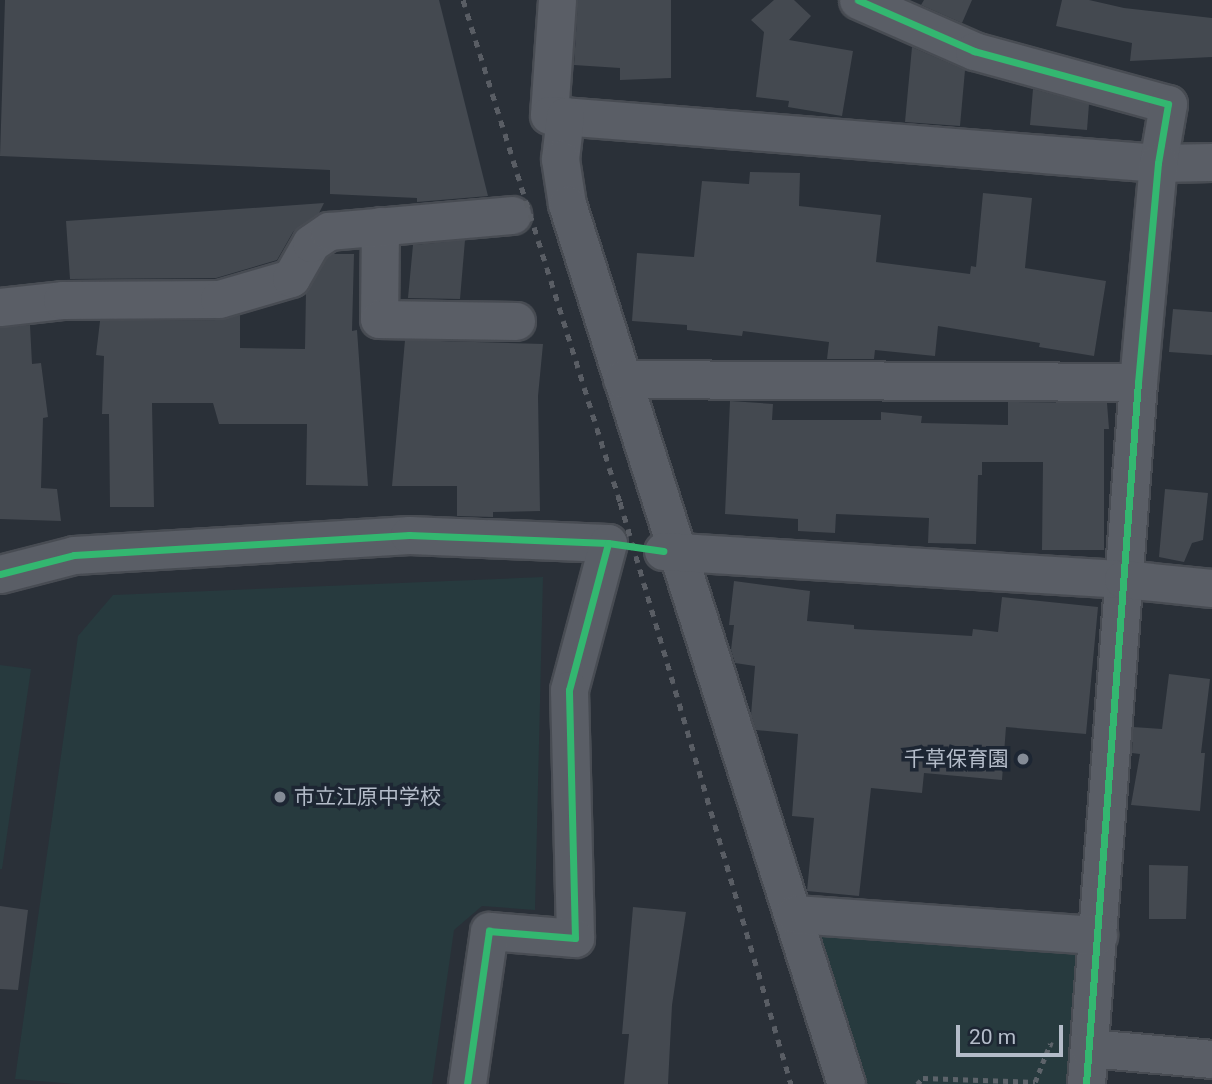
<!DOCTYPE html>
<meta charset="utf-8">
<style>
body{margin:0}
#map{position:relative;width:1212px;height:1084px;overflow:hidden;background:#2a3038;font-family:Roboto,"Noto Sans JP",sans-serif}
div>[style]{position:absolute}
[style*='--x']{left:calc(var(--x)*1px);top:calc(var(--y)*1px);width:calc(var(--w)*1px);rotate:calc(var(--a)*1deg)}
.green>*{inset:0;background:#273a3e}
.building>*{inset:0;background:#444950}
.path>*{height:4.5px;margin-top:-2.25px;transform-origin:0;background:repeating-linear-gradient(90deg,#5d636a 0 5px,transparent 0 10px)}
.roads{filter:drop-shadow(2px 0 #484c53) drop-shadow(-2px 0 #484c53) drop-shadow(0 2px #484c53) drop-shadow(0 -2px #484c53)}
.street>*{height:37px;margin:-18.5px;padding:0 18.5px;transform-origin:18.5px;border-radius:18.5px;background:#5a5e66}
.rail>*{height:5px;margin-top:-2.5px;transform-origin:0;background:repeating-linear-gradient(90deg,#595d64 0 7px,transparent 0 14px)}
.cycleway>*{height:7px;margin:-3.5px;padding:0 3.5px;transform-origin:3.5px;border-radius:3.5px;background:#33b770}
.dots>*{width:19px;height:19px;translate:-50% -50%;box-sizing:border-box;border:4px solid #1d2633;border-radius:50%}
span{translate:-50% -50%;white-space:nowrap;text-align:center;line-height:1.15;-webkit-text-stroke:7px #1d2633;paint-order:stroke}
.poi-label{font-size:21px;color:#b4bcc9}
.right{translate:-100% -50%;text-align:right}
.left{translate:0 -50%;text-align:left}
.scale{position:absolute;left:956px;top:1025px;width:107px;height:32px;box-sizing:border-box;border:4px solid #b4bcc9;border-top:0;padding-left:9px;font-size:21px;line-height:24px;white-space:nowrap;color:#b4bcc9;-webkit-text-stroke:5px #1d2633;paint-order:stroke}
</style>
<div id="map">
<div class="green">
<div style="clip-path:polygon(543px 577px,535px 910px,482px 906px,454px 930px,432px 1084px,75px 1084px,15px 1079px,78px 636px,113px 595px)"></div>
<div style="clip-path:polygon(0 665px,31px 669px,2px 869px,0 869px)"></div>
<div style="clip-path:polygon(823px 925px,1081px 948px,1071px 1084px,865px 1084px,812px 937px)"></div>
</div>
<div class="building">
<div style="clip-path:polygon(5px 0,439px 0,488px 196px,417px 202px,417px 198px,330px 194px,330px 170px,0 156px)"></div>
<div style="clip-path:polygon(578px 0,671px 0,671px 78px,620px 80px,620px 68px,574px 65px)"></div>
<div style="clip-path:polygon(774px 0,794px 0,811px 16px,789px 40px,853px 51px,842px 116px,788px 107px,789px 101px,756px 97px,764px 32px,751px 20px)"></div>
<div style="clip-path:polygon(924px 0,972px 0,962px 23px,921px 5px)"></div>
<div style="clip-path:polygon(1062px 0,1089px 0,1124px 8px,1212px 18px,1212px 57px,1130px 61px,1132px 43px,1056px 26px)"></div>
<div style="clip-path:polygon(912px 47px,965px 70px,960px 126px,905px 122px)"></div>
<div style="clip-path:polygon(1033px 89px,1089px 104px,1087px 130px,1030px 125px)"></div>
<div style="clip-path:polygon(750px 172px,800px 173px,799px 206px,881px 215px,876px 262px,970px 274px,971px 266px,976px 267px,983px 193px,1032px 198px,1025px 268px,1106px 281px,1094px 356px,1039px 347px,1040px 343px,938px 326px,935px 356px,875px 350px,874px 359px,827px 359px,829px 342px,743px 331px,742px 336px,687px 330px,687px 325px,632px 321px,637px 253px,694px 257px,702px 181px,749px 184px)"></div>
<div style="clip-path:polygon(324px 203px,319px 213px,293px 232px,277px 260px,216px 278px,70px 279px,66px 221px)"></div>
<div style="clip-path:polygon(465px 240px,460px 299px,408px 298px,413px 245px)"></div>
<div style="clip-path:polygon(333px 254px,354px 254px,352px 331px,357px 330px,368px 486px,306px 485px,307px 424px,219px 424px,213px 403px,152px 403px,154px 507px,110px 507px,109px 414px,102px 414px,104px 356px,96px 355px,100px 321px,219px 320px,240px 315px,240px 348px,305px 349px,306px 291px,327px 258px)"></div>
<div style="clip-path:polygon(1173px 309px,1212px 312px,1212px 355px,1169px 352px)"></div>
<div style="clip-path:polygon(30px 325px,32px 364px,41px 363px,48px 417px,43px 418px,41px 488px,57px 489px,61px 521px,0 519px,0 328px)"></div>
<div style="clip-path:polygon(405px 340px,543px 344px,538px 396px,540px 511px,493px 512px,493px 517px,457px 516px,457px 486px,392px 486px)"></div>
<div style="clip-path:polygon(730px 401px,773px 404px,772px 420px,881px 420px,881px 412px,922px 416px,921px 423px,1008px 425px,1008px 402px,1107px 403px,1109px 429px,1104px 429px,1104px 550px,1042px 550px,1043px 462px,982px 462px,982px 475px,978px 475px,976px 544px,928px 543px,929px 518px,836px 514px,835px 533px,798px 531px,798px 519px,725px 514px)"></div>
<div style="clip-path:polygon(1165px 489px,1208px 493px,1203px 540px,1192px 543px,1184px 562px,1159px 557px)"></div>
<div style="clip-path:polygon(734px 581px,810px 591px,807px 621px,854px 625px,854px 629px,972px 636px,973px 629px,998px 632px,1002px 597px,1098px 607px,1086px 734px,1006px 727px,1002px 780px,924px 773px,922px 793px,871px 788px,859px 896px,807px 891px,814px 818px,792px 816px,798px 734px,756px 730px,751px 715px,755px 666px,735px 663px,731px 650px,734px 625px,729px 625px)"></div>
<div style="clip-path:polygon(1169px 674px,1210px 679px,1201px 753px,1205px 753px,1200px 811px,1131px 805px,1140px 754px,1132px 753px,1133px 727px,1162px 729px)"></div>
<div style="clip-path:polygon(1149px 865px,1188px 866px,1186px 919px,1149px 919px)"></div>
<div style="clip-path:polygon(0 906px,28px 910px,18px 990px,0 989px)"></div>
<div style="clip-path:polygon(633px 907px,686px 912px,672px 1005px,668px 1084px,624px 1084px,629px 1034px,622px 1034px)"></div>
</div>
<div class="path">
<div style="--x:917;--y:1084;--w:8;--a:-45"></div>
<div style="--x:923;--y:1078;--w:112;--a:2"></div>
<div style="--x:1035;--y:1082;--w:41;--a:-68.5"></div>
<div style="--x:1050;--y:1044;--w:3;--a:18"></div>
</div>
<div class="roads">
<div class="street">
<div style="--x:557;--y:0;--w:115;--a:94"></div>
<div style="--x:549;--y:115;--w:611;--a:4.51"></div>
<div style="--x:1158;--y:163;--w:54;--a:-1.1"></div>
<div style="--x:858;--y:0;--w:127;--a:23.7"></div>
<div style="--x:974;--y:51;--w:201;--a:15.3"></div>
<div style="--x:1168;--y:104;--w:60;--a:99.6"></div>
<div style="--x:1158;--y:163;--w:220;--a:95.2"></div>
<div style="--x:1138;--y:382;--w:704;--a:94.24"></div>
<div style="--x:565;--y:116;--w:43;--a:96.6"></div>
<div style="--x:560;--y:159;--w:46;--a:81.2"></div>
<div style="--x:567;--y:204;--w:923;--a:72.41"></div>
<div style="--x:380;--y:226;--w:93;--a:90.6"></div>
<div style="--x:379;--y:319;--w:137;--a:0.8"></div>
<div style="--x:0;--y:307;--w:62;--a:-6.4"></div>
<div style="--x:62;--y:300;--w:157;--a:-0.4"></div>
<div style="--x:219;--y:299;--w:75;--a:-16.3"></div>
<div style="--x:291;--y:278;--w:40;--a:-60.3"></div>
<div style="--x:311;--y:243;--w:22;--a:-34"></div>
<div style="--x:329;--y:231;--w:184;--a:-5"></div>
<div style="--x:622;--y:379;--w:516;--a:0.33"></div>
<div style="--x:663;--y:551;--w:461;--a:3.5"></div>
<div style="--x:1123;--y:579;--w:89;--a:5.8"></div>
<div style="--x:0;--y:574;--w:76;--a:-14.4"></div>
<div style="--x:74;--y:555;--w:336;--a:-3.4"></div>
<div style="--x:409;--y:535;--w:199;--a:2.3"></div>
<div style="--x:608;--y:543;--w:152;--a:104.9"></div>
<div style="--x:569;--y:690;--w:248;--a:88.6"></div>
<div style="--x:575;--y:938;--w:86;--a:-175.3"></div>
<div style="--x:489;--y:931;--w:155;--a:98.2"></div>
<div style="--x:795;--y:914;--w:304;--a:4"></div>
<div style="--x:1089;--y:1048;--w:123;--a:5.1"></div>
</div>
</div>
<div class="rail">
<div style="--x:463;--y:0;--w:526;--a:72.63"></div>
<div style="--x:620;--y:502;--w:607;--a:73.63"></div>
</div>
<div class="cycleway">
<div style="--x:858;--y:0;--w:127;--a:23.7"></div>
<div style="--x:974;--y:51;--w:201;--a:15.3"></div>
<div style="--x:1168;--y:104;--w:60;--a:99.6"></div>
<div style="--x:1158;--y:163;--w:220;--a:95.2"></div>
<div style="--x:1138;--y:382;--w:704;--a:94.24"></div>
<div style="--x:0;--y:574;--w:76;--a:-14.4"></div>
<div style="--x:74;--y:555;--w:336;--a:-3.4"></div>
<div style="--x:409;--y:535;--w:199;--a:2.3"></div>
<div style="--x:608;--y:543;--w:56;--a:8.3"></div>
<div style="--x:467;--y:1084;--w:155;--a:-81.8"></div>
<div style="--x:489;--y:931;--w:86;--a:4.7"></div>
<div style="--x:575;--y:938;--w:248;--a:-91.4"></div>
<div style="--x:569;--y:690;--w:152;--a:-75.1"></div>
</div>
<div class="dots">
<div style="left:1023px;top:759px;background:#848b96"></div>
<div style="left:280px;top:797px;background:#848b96"></div>
</div>
<div class="poi-label">
<span class="right" style="left:1009px;top:759px">千草保育園</span>
<span class="left" style="left:294px;top:797px">市立江原中学校</span>
</div>
<div class="scale">20 m</div>
</div>
